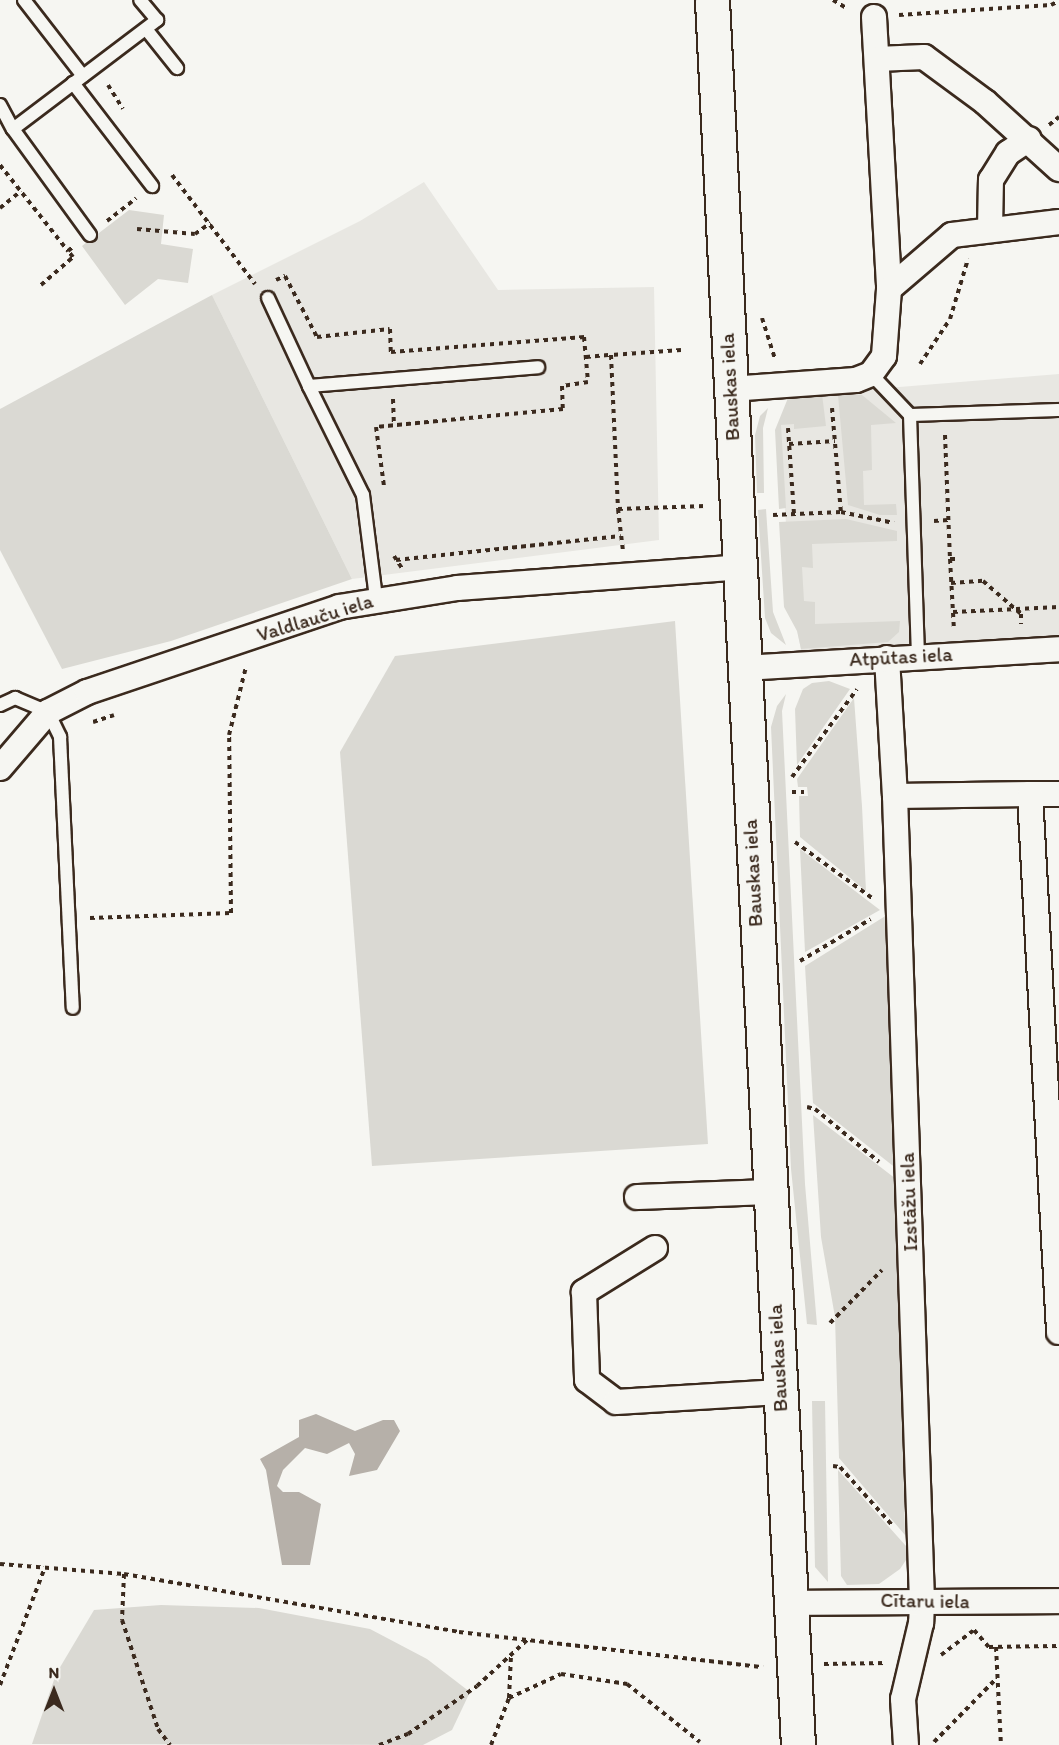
<!DOCTYPE html>
<meta charset="utf-8">
<style>
body{margin:0}
#map{position:relative;width:1059px;height:1745px;overflow:hidden;background:#f6f6f2;font-family:Itim,sans-serif}
div>[style]{position:absolute}
[style*='--x']{left:calc(var(--x)*1px);top:calc(var(--y)*1px);width:calc(var(--w)*1px);rotate:calc(var(--a)*1deg)}
.built>*{inset:0;background:#e8e7e2}
.green>*{inset:0;background:#dad9d3}
.water>*{inset:0;background:#b6b0a9}
.path>*{height:4px;margin-top:-2px;transform-origin:0;background:repeating-linear-gradient(90deg,#3b2a1e 0 4.5px,transparent 0 9px)}
.roads{filter:drop-shadow(2px 0 #3b2a1e) drop-shadow(-2px 0 #3b2a1e) drop-shadow(0 2px #3b2a1e) drop-shadow(0 -2px #3b2a1e)}
.lane>*{height:12px;margin:-6px;padding:0 6px;transform-origin:6px;border-radius:6px;background:#f6f6f2}
.street>*{height:24px;margin:-12px;padding:0 12px;transform-origin:12px;border-radius:12px;background:#f6f6f2}
.secondary>*{height:33px;margin:-16.5px;padding:0 16.5px;transform-origin:16.5px;border-radius:16.5px;background:#f6f6f2}
span{translate:-50% -50%;white-space:nowrap;text-align:center;line-height:1.15;-webkit-text-stroke:4.5px #f6f6f2;paint-order:stroke}
.street-label{font-size:20px;color:#3b2a1e}
.north{position:absolute;left:24px;top:1661px;width:60px;height:60px;-webkit-text-stroke:4px #f6f6f2;paint-order:stroke;rotate:0deg;font-size:16px;font-weight:700;line-height:24px;text-align:center;color:#3b2a1e}
.north::after{content:'';display:block;margin:auto;width:21px;height:27px;background:#3b2a1e;clip-path:polygon(50% 0,100% 100%,50% 72%,0 100%)}
</style>
<div id="map">
<div class="built">
<div style="clip-path:polygon(424px 182px,498px 290px,654px 287px,659px 540px,352px 579px,212px 295px,360px 221px)"></div>
<div style="clip-path:polygon(1059px 374px,1059px 660px,806px 676px,792px 602px,779px 432px,790px 396px)"></div>
</div>
<div class="green">
<div style="clip-path:polygon(129px 210px,164px 215px,161px 244px,193px 249px,188px 283px,158px 279px,125px 305px,82px 246px)"></div>
<div style="clip-path:polygon(212px 295px,352px 579px,171px 641px,62px 669px,0 550px,0 409px)"></div>
<div style="clip-path:polygon(822px 394px,826px 426px,794px 429px,794px 424px,781px 425px,786px 508px,779px 509px,775px 430px,788px 398px)"></div>
<div style="clip-path:polygon(838px 395px,862px 395px,896px 423px,871px 425px,872px 470px,863px 471px,864px 505px,896px 504px,897px 515px,880px 515px,848px 505px)"></div>
<div style="clip-path:polygon(768px 408px,763px 428px,764px 493px,757px 493px,755px 435px,760px 416px)"></div>
<div style="clip-path:polygon(766px 509px,773px 612px,786px 645px,771px 633px,765px 618px,758px 510px)"></div>
<div style="clip-path:polygon(846px 519px,897px 531px,897px 541px,812px 544px,813px 568px,802px 567px,804px 601px,815px 602px,815px 624px,900px 621px,899px 632px,888px 642px,801px 649px,797px 631px,784px 607px,779px 522px)"></div>
<div style="clip-path:polygon(675px 621px,708px 1144px,372px 1166px,340px 752px,395px 656px)"></div>
<div style="clip-path:polygon(829px 681px,850px 689px,797px 765px,795px 709px,803px 689px,812px 683px)"></div>
<div style="clip-path:polygon(786px 694px,782px 711px,805px 1184px,817px 1325px,807px 1324px,791px 1169px,771px 727px,777px 706px)"></div>
<div style="clip-path:polygon(854px 698px,862px 806px,866px 891px,800px 837px,799px 796px,808px 796px,807px 787px,798px 787px,797px 779px)"></div>
<div style="clip-path:polygon(800px 849px,880px 910px,805px 952px)"></div>
<div style="clip-path:polygon(887px 915px,897px 1169px,813px 1103px,805px 966px)"></div>
<div style="clip-path:polygon(813px 1115px,896px 1179px,905px 1535px,839px 1458px,835px 1317px,821px 1237px)"></div>
<div style="clip-path:polygon(812px 1401px,825px 1401px,828px 1582px,815px 1567px)"></div>
<div style="clip-path:polygon(838px 1470px,906px 1546px,906px 1560px,900px 1569px,879px 1584px,847px 1585px,841px 1576px)"></div>
<div style="clip-path:polygon(161px 1605px,259px 1608px,370px 1629px,427px 1659px,470px 1692px,452px 1730px,423px 1745px,32px 1744px,56px 1674px,94px 1610px)"></div>
</div>
<div class="water">
<div style="clip-path:polygon(316px 1414px,355px 1431px,383px 1420px,394px 1420px,400px 1431px,377px 1470px,349px 1476px,355px 1454px,349px 1443px,327px 1454px,305px 1448px,283px 1470px,277px 1486px,283px 1492px,299px 1492px,321px 1504px,310px 1565px,282px 1565px,266px 1470px,260px 1459px,299px 1437px,299px 1420px)"></div>
</div>
<div class="path">
<div style="--x:833;--y:0;--w:17;--a:31"></div>
<div style="--x:899;--y:15;--w:152;--a:-3.8"></div>
<div style="--x:1051;--y:5;--w:9;--a:-27"></div>
<div style="--x:108;--y:85;--w:28;--a:58"></div>
<div style="--x:1049;--y:125;--w:13;--a:-39"></div>
<div style="--x:0;--y:165;--w:110;--a:51.7"></div>
<div style="--x:68;--y:251;--w:8;--a:-40"></div>
<div style="--x:172;--y:175;--w:137;--a:52.7"></div>
<div style="--x:0;--y:208;--w:27;--a:-39"></div>
<div style="--x:107;--y:221;--w:37;--a:-38"></div>
<div style="--x:137;--y:229;--w:58;--a:4.9"></div>
<div style="--x:195;--y:234;--w:19;--a:-36"></div>
<div style="--x:276;--y:280;--w:10;--a:-24"></div>
<div style="--x:285;--y:276;--w:69;--a:62.3"></div>
<div style="--x:317;--y:337;--w:73;--a:-6.3"></div>
<div style="--x:390;--y:329;--w:23;--a:88"></div>
<div style="--x:391;--y:352;--w:194;--a:-4.4"></div>
<div style="--x:584;--y:337;--w:45;--a:84.9"></div>
<div style="--x:588;--y:382;--w:26;--a:171"></div>
<div style="--x:562;--y:386;--w:23;--a:88"></div>
<div style="--x:563;--y:409;--w:188;--a:174.5"></div>
<div style="--x:376;--y:427;--w:60;--a:82.3"></div>
<div style="--x:41;--y:285;--w:43;--a:-41.2"></div>
<div style="--x:73;--y:257;--w:8;--a:-130"></div>
<div style="--x:762;--y:318;--w:43;--a:72.4"></div>
<div style="--x:681;--y:350;--w:70;--a:175.9"></div>
<div style="--x:611;--y:355;--w:154;--a:87.4"></div>
<div style="--x:618;--y:509;--w:87;--a:-2"></div>
<div style="--x:586;--y:357;--w:25;--a:-5"></div>
<div style="--x:920;--y:364;--w:54;--a:-56.3"></div>
<div style="--x:950;--y:319;--w:63;--a:-73.3"></div>
<div style="--x:393;--y:399;--w:26;--a:88"></div>
<div style="--x:832;--y:408;--w:104;--a:85.1"></div>
<div style="--x:788;--y:428;--w:86;--a:86"></div>
<div style="--x:945;--y:435;--w:124;--a:87.7"></div>
<div style="--x:950;--y:559;--w:5;--a:0"></div>
<div style="--x:789;--y:444;--w:46;--a:-3.7"></div>
<div style="--x:618;--y:509;--w:42;--a:83.2"></div>
<div style="--x:773;--y:515;--w:68;--a:-2.5"></div>
<div style="--x:841;--y:512;--w:54;--a:11.7"></div>
<div style="--x:934;--y:521;--w:14;--a:-4"></div>
<div style="--x:394;--y:556;--w:17;--a:57"></div>
<div style="--x:950;--y:559;--w:71;--a:86.8"></div>
<div style="--x:396;--y:560;--w:226;--a:-6.1"></div>
<div style="--x:951;--y:583;--w:32;--a:-4"></div>
<div style="--x:983;--y:581;--w:50;--a:41"></div>
<div style="--x:1021;--y:614;--w:10;--a:90"></div>
<div style="--x:953;--y:612;--w:106;--a:-2.7"></div>
<div style="--x:93;--y:722;--w:22;--a:-18"></div>
<div style="--x:792;--y:777;--w:109;--a:-53.5"></div>
<div style="--x:792;--y:792;--w:12;--a:0"></div>
<div style="--x:795;--y:842;--w:95;--a:36"></div>
<div style="--x:90;--y:918;--w:141;--a:-2"></div>
<div style="--x:231;--y:913;--w:178;--a:-90.6"></div>
<div style="--x:229;--y:735;--w:70;--a:-76"></div>
<div style="--x:800;--y:961;--w:82;--a:-30.6"></div>
<div style="--x:807;--y:1107;--w:8;--a:14"></div>
<div style="--x:815;--y:1109;--w:83;--a:39.6"></div>
<div style="--x:830;--y:1323;--w:74;--a:-45.5"></div>
<div style="--x:833;--y:1466;--w:7;--a:8"></div>
<div style="--x:840;--y:1467;--w:78;--a:48.1"></div>
<div style="--x:0;--y:1564;--w:124;--a:4.6"></div>
<div style="--x:124;--y:1574;--w:340;--a:9.8"></div>
<div style="--x:459;--y:1632;--w:306;--a:6.6"></div>
<div style="--x:124;--y:1574;--w:46;--a:92.5"></div>
<div style="--x:122;--y:1620;--w:115;--a:71.7"></div>
<div style="--x:158;--y:1729;--w:20;--a:53"></div>
<div style="--x:974;--y:1630;--w:23;--a:49"></div>
<div style="--x:989;--y:1647;--w:70;--a:-0.8"></div>
<div style="--x:996;--y:1647;--w:98;--a:87.1"></div>
<div style="--x:941;--y:1655;--w:41;--a:-37.1"></div>
<div style="--x:824;--y:1664;--w:62;--a:-0.9"></div>
<div style="--x:0;--y:1685;--w:126;--a:-69.1"></div>
<div style="--x:509;--y:1698;--w:57;--a:-24.8"></div>
<div style="--x:561;--y:1674;--w:67;--a:8.6"></div>
<div style="--x:627;--y:1684;--w:93;--a:38.5"></div>
<div style="--x:934;--y:1742;--w:88;--a:-45.5"></div>
<div style="--x:379;--y:1745;--w:31;--a:-21"></div>
<div style="--x:408;--y:1734;--w:84;--a:-34.8"></div>
<div style="--x:477;--y:1686;--w:68;--a:-42.6"></div>
<div style="--x:491;--y:1745;--w:50;--a:-69"></div>
<div style="--x:509;--y:1698;--w:42;--a:-87.3"></div>
</div>
<div class="roads">
<div class="lane">
<div style="--x:24;--y:0;--w:96;--a:52.2"></div>
<div style="--x:146;--y:29;--w:50;--a:51.5"></div>
<div style="--x:73;--y:83;--w:130;--a:52.5"></div>
<div style="--x:0;--y:105;--w:27;--a:62"></div>
<div style="--x:13;--y:129;--w:181;--a:-37.1"></div>
<div style="--x:157;--y:20;--w:26;--a:-130"></div>
<div style="--x:13;--y:129;--w:131;--a:54"></div>
<div style="--x:268;--y:298;--w:97;--a:65"></div>
<div style="--x:871;--y:374;--w:57;--a:46.4"></div>
<div style="--x:910;--y:415;--w:241;--a:88.1"></div>
<div style="--x:910;--y:415;--w:149;--a:-1.9"></div>
<div style="--x:376;--y:598;--w:104;--a:-97.2"></div>
<div style="--x:363;--y:495;--w:122;--a:-116.4"></div>
<div style="--x:309;--y:386;--w:230;--a:-4.7"></div>
<div style="--x:0;--y:705;--w:17;--a:-25"></div>
<div style="--x:15;--y:698;--w:36;--a:23"></div>
<div style="--x:48;--y:712;--w:28;--a:64"></div>
<div style="--x:60;--y:737;--w:271;--a:87.3"></div>
</div>
<div class="street">
<div style="--x:874;--y:17;--w:272;--a:86.8"></div>
<div style="--x:877;--y:59;--w:47;--a:-2.4"></div>
<div style="--x:924;--y:57;--w:76;--a:36.4"></div>
<div style="--x:985;--y:102;--w:100;--a:42.2"></div>
<div style="--x:990;--y:230;--w:50;--a:-88.9"></div>
<div style="--x:991;--y:180;--w:32;--a:-58"></div>
<div style="--x:1008;--y:153;--w:25;--a:-34"></div>
<div style="--x:730;--y:389;--w:126;--a:-4.1"></div>
<div style="--x:856;--y:380;--w:16;--a:-22"></div>
<div style="--x:871;--y:374;--w:22;--a:-54"></div>
<div style="--x:884;--y:356;--w:67;--a:-85.7"></div>
<div style="--x:889;--y:289;--w:83;--a:-40.6"></div>
<div style="--x:952;--y:235;--w:108;--a:-6.9"></div>
<div style="--x:887;--y:658;--w:138;--a:86.7"></div>
<div style="--x:895;--y:796;--w:804;--a:88.08"></div>
<div style="--x:922;--y:1600;--w:23;--a:92"></div>
<div style="--x:921;--y:1623;--w:78;--a:103.3"></div>
<div style="--x:903;--y:1699;--w:46;--a:86.3"></div>
<div style="--x:743;--y:668;--w:317;--a:-3.4"></div>
<div style="--x:0;--y:768;--w:74;--a:-49.4"></div>
<div style="--x:48;--y:712;--w:44;--a:-27.1"></div>
<div style="--x:87;--y:692;--w:266;--a:-18.6"></div>
<div style="--x:339;--y:607;--w:120;--a:-9.1"></div>
<div style="--x:457;--y:588;--w:284;--a:-4.2"></div>
<div style="--x:1030;--y:794;--w:29;--a:0"></div>
<div style="--x:895;--y:796;--w:135;--a:-0.8"></div>
<div style="--x:1030;--y:794;--w:539;--a:86.91"></div>
<div style="--x:637;--y:1197;--w:133;--a:-2.2"></div>
<div style="--x:655;--y:1248;--w:84;--a:148.2"></div>
<div style="--x:584;--y:1292;--w:88;--a:88"></div>
<div style="--x:587;--y:1380;--w:36;--a:37"></div>
<div style="--x:616;--y:1402;--w:164;--a:-3.5"></div>
<div style="--x:791;--y:1603;--w:268;--a:-0.4"></div>
</div>
<div class="secondary">
<div style="--x:712;--y:0;--w:1747;--a:87.18"></div>
</div>
</div>
<div class="street-label">
<span style="left:730px;top:387px;rotate:-93deg">Bauskas iela</span>
<span style="left:315px;top:618px;rotate:-17deg">Valdlauču iela</span>
<span style="left:901px;top:657px;rotate:-3deg">Atpūtas iela</span>
<span style="left:753px;top:873px;rotate:-93deg">Bauskas iela</span>
<span style="left:909px;top:1202px;rotate:-92deg">Izstāžu iela</span>
<span style="left:778px;top:1358px;rotate:-93deg">Bauskas iela</span>
<span style="left:925px;top:1601px;rotate:1deg">Cītaru iela</span>
</div>
<div class="north">N</div>
</div>
